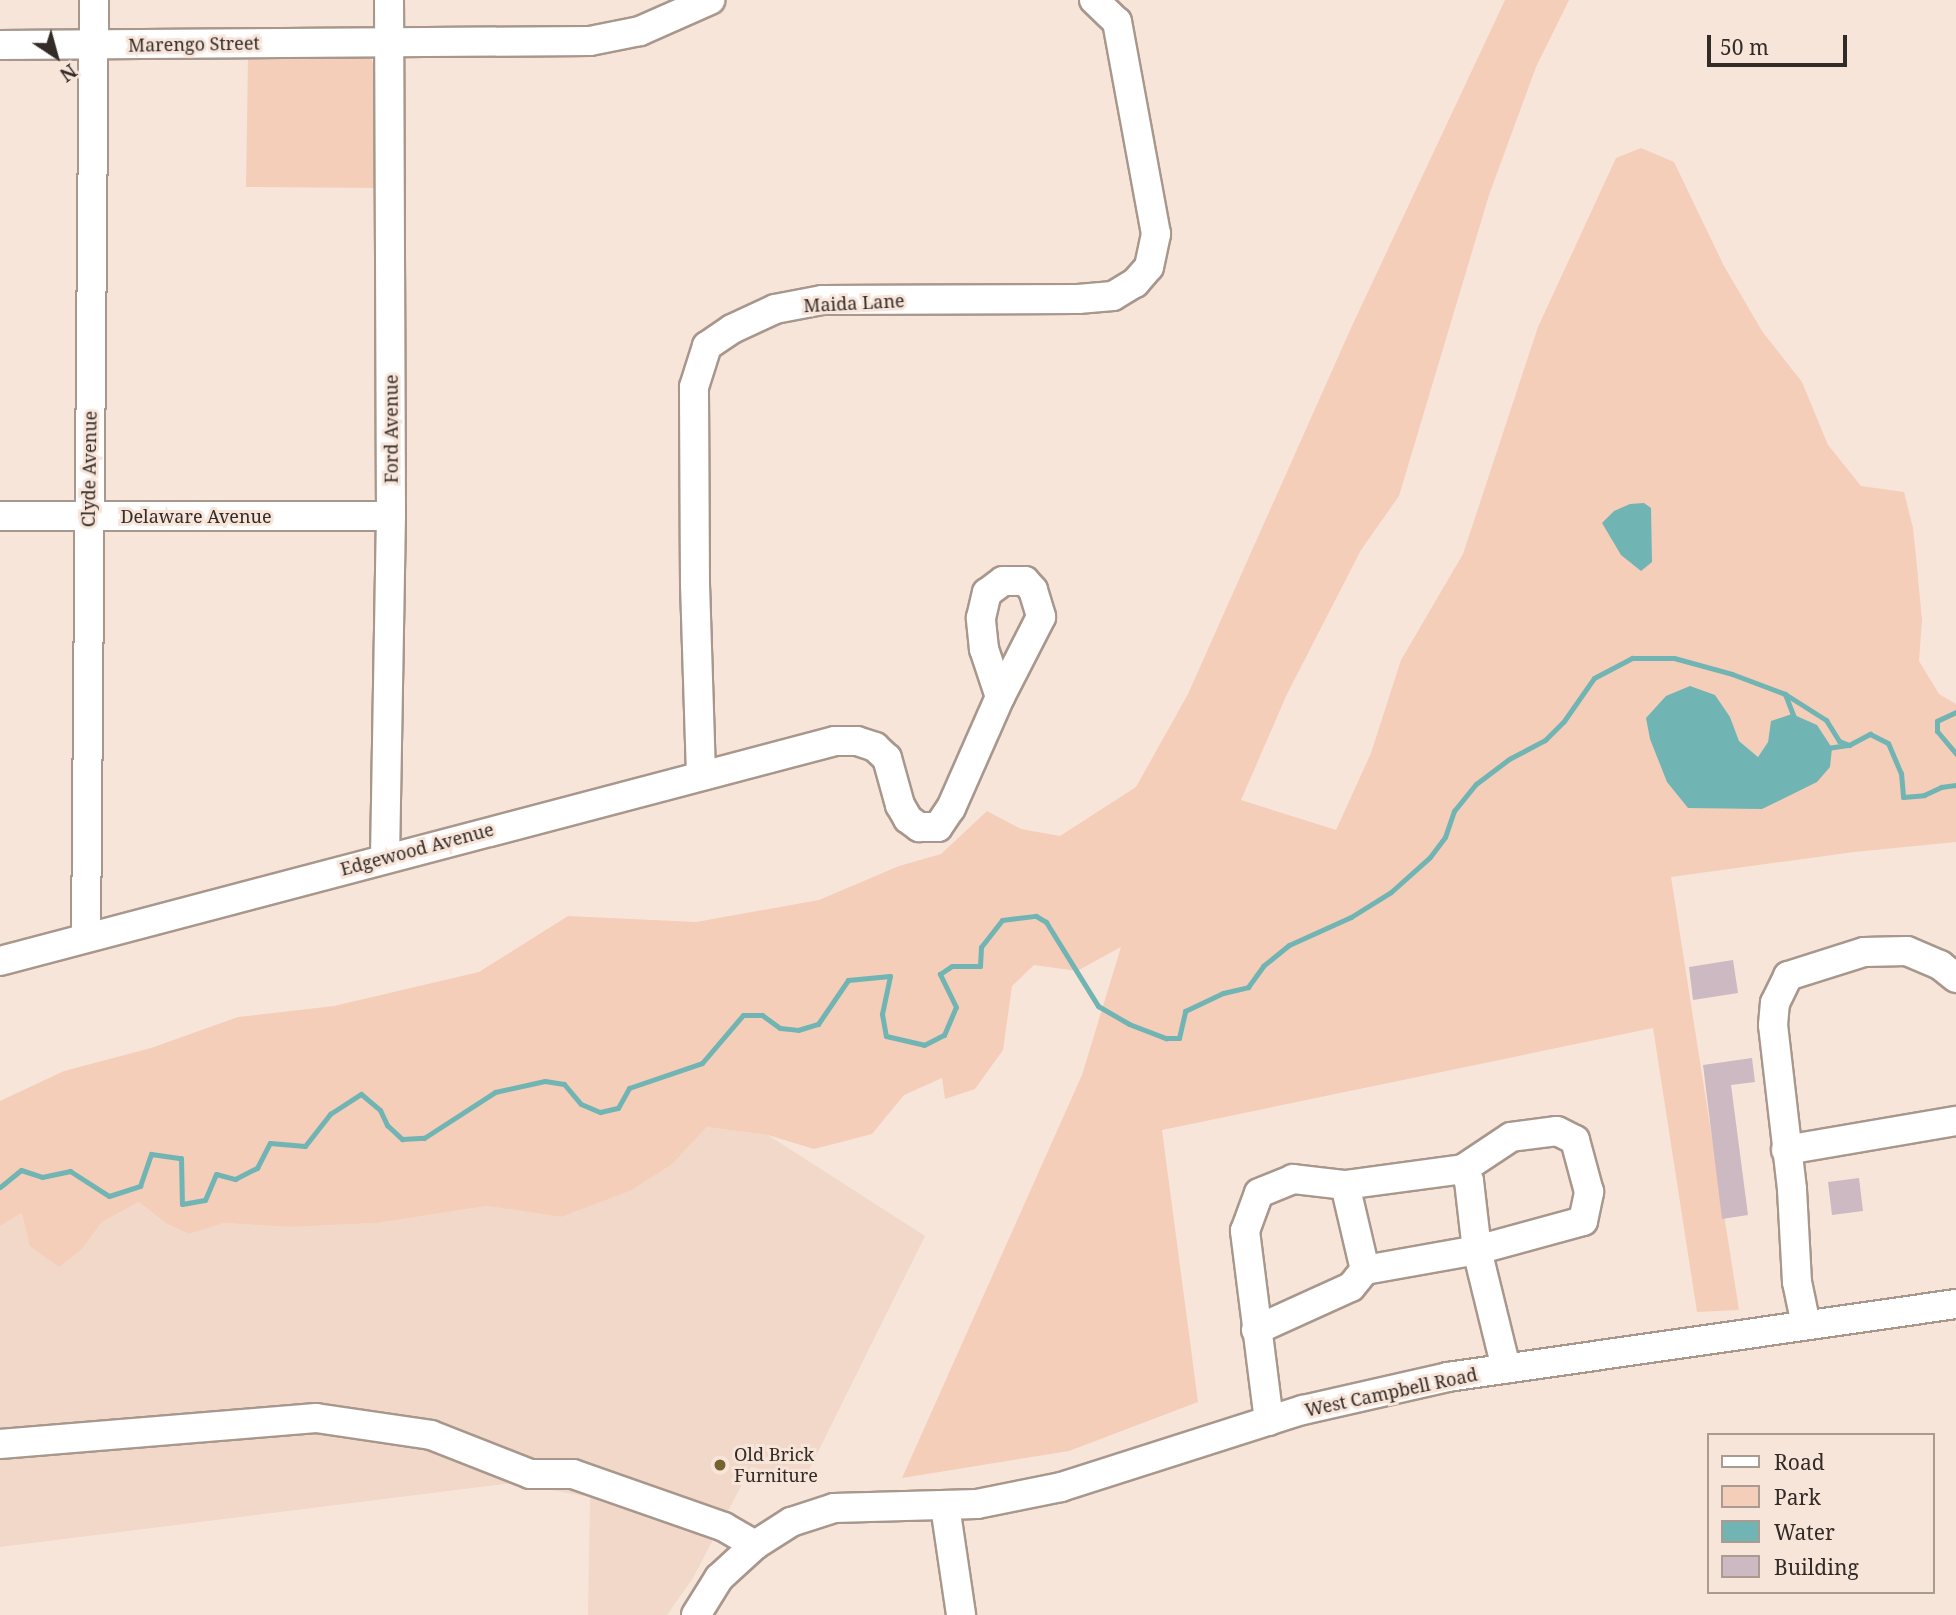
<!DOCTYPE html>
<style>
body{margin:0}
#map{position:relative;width:1956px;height:1615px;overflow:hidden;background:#f8e5da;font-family:"Noto Serif",serif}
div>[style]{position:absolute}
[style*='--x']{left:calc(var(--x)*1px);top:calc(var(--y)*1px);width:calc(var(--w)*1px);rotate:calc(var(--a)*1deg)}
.built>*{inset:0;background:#f1d8c8}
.green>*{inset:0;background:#f4ceb8}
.water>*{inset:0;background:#71b4b4}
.stream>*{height:5px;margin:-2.5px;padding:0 2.5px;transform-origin:2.5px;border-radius:2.5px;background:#71b4b4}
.building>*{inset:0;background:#ccb9c2}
.roads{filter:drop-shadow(2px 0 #a8978c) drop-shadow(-2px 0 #a8978c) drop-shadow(0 2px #a8978c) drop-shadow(0 -2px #a8978c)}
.minor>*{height:28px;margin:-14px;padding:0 14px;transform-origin:14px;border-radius:14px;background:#fff}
.dots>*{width:19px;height:19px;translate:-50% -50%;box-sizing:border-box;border:4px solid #f8e5da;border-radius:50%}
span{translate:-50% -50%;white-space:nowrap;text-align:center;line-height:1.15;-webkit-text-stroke:6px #f8e5da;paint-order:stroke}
.street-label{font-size:18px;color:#322b27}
.poi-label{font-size:18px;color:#322b27}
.left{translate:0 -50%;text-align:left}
.legend{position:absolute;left:1707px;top:1433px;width:228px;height:161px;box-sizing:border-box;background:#f8e5da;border:2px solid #a99b92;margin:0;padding:9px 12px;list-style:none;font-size:21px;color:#322b27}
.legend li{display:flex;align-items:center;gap:14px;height:35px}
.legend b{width:35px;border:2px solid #a99b92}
.north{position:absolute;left:21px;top:21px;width:70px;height:70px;-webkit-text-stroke:5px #f8e5da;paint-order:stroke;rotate:144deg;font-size:19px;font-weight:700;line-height:28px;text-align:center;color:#322b27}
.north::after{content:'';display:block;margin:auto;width:24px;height:32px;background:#322b27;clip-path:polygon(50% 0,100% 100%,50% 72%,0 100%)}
.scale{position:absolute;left:1707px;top:35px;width:140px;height:32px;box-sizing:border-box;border:4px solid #322b27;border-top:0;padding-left:9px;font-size:21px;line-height:24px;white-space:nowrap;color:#322b27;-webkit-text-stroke:5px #f8e5da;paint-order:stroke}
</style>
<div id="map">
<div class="built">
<div style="clip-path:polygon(707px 1127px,768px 1135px,925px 1236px,804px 1480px,751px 1467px,693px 1578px,667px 1615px,588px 1615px,590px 1497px,512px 1483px,0 1547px,0 1226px,22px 1213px,82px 1249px,102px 1222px,139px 1202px,167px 1224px,189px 1234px,224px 1223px,289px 1227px,377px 1223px,488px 1206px,561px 1217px,630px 1191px,671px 1165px)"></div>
</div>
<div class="green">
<div style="clip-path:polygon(evenodd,1505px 0,1569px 0,1536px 67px,1489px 195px,1399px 496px,1361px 550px,1287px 694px,1241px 800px,1336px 830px,1371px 753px,1401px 660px,1463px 554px,1538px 327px,1616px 158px,1641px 148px,1674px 162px,1724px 266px,1762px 331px,1802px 382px,1828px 445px,1861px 486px,1904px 492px,1913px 528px,1917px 567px,1922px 620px,1919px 661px,1939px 694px,1956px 704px,1956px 842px,1854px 852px,1671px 877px,1739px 1310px,1697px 1312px,1653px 1028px,1162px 1130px,1198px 1402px,1069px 1451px,902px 1478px,1082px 1075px,1121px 947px,1077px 971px,1034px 965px,1012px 986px,1003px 1050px,975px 1089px,945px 1099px,942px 1078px,904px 1095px,872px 1134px,814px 1149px,768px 1135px,707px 1127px,671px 1165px,630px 1191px,561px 1217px,487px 1206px,377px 1223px,289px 1227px,224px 1223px,189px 1234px,167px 1224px,139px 1202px,102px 1222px,82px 1249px,59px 1267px,30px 1246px,22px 1213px,0 1226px,0 1101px,64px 1071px,151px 1048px,238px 1017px,334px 1006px,479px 972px,568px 916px,696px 922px,819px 900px,899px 866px,941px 854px,987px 811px,1021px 829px,1060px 836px,1136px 787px,1188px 694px,1351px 328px,1505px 0,1730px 717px,1739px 741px,1758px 757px,1768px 742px,1771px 721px,1762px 809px,1735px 807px,1730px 717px)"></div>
<div style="clip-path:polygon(248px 57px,370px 58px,380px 73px,379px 188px,246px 187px)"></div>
</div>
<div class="water">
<div style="clip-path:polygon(1644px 503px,1651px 508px,1652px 562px,1641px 571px,1621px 555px,1602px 523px,1614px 511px,1630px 504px)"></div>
<div style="clip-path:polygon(1690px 686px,1715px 695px,1730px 717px,1739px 741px,1758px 757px,1768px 742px,1771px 721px,1792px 714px,1817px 725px,1832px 748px,1830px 767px,1817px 782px,1762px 809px,1688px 808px,1667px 782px,1650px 739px,1646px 718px,1666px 696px)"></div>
</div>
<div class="stream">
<div style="--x:1785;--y:694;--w:28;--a:69"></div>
<div style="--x:1956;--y:712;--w:21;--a:155"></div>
<div style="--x:1937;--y:721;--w:10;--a:90"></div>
<div style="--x:1937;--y:731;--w:30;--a:50"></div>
<div style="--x:1827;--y:748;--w:21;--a:-8"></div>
<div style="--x:0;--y:1187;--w:27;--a:-39"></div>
<div style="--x:21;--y:1170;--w:22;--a:18"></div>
<div style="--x:42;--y:1177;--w:29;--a:-12"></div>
<div style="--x:70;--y:1171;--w:46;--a:32.7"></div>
<div style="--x:109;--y:1196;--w:33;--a:-18"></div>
<div style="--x:140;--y:1186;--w:34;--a:-71"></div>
<div style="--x:151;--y:1154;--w:30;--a:8"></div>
<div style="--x:181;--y:1158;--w:46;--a:88.8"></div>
<div style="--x:182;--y:1204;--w:23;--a:-10"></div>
<div style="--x:205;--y:1200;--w:28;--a:-67"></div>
<div style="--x:216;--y:1174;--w:20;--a:15"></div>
<div style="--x:235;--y:1179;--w:25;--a:-27"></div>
<div style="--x:257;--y:1168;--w:28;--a:-63"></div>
<div style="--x:270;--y:1143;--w:35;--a:5"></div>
<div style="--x:305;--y:1146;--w:41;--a:-52"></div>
<div style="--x:330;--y:1114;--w:37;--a:-33"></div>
<div style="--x:361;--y:1094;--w:25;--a:40"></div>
<div style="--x:380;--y:1110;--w:17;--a:65"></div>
<div style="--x:387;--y:1125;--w:21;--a:43"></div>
<div style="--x:402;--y:1139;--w:22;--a:-3"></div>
<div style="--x:424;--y:1138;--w:85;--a:-32.9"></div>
<div style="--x:495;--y:1092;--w:51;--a:-12.4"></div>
<div style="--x:545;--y:1081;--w:19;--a:9"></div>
<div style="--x:564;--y:1084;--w:26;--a:50"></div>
<div style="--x:581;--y:1104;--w:21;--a:23"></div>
<div style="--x:600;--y:1112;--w:18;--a:-13"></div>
<div style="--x:618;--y:1108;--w:23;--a:-61"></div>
<div style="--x:629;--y:1088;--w:77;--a:-18.9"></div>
<div style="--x:702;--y:1063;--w:63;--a:-49.5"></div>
<div style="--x:743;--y:1015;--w:19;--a:0"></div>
<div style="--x:762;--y:1015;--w:22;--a:36"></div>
<div style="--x:780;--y:1028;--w:18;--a:6"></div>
<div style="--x:798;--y:1030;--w:21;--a:-17"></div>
<div style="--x:818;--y:1024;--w:53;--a:-55.7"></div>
<div style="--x:848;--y:980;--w:42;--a:-5.4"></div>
<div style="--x:890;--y:976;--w:39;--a:102"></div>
<div style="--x:882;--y:1014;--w:22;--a:80"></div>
<div style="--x:886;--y:1036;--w:39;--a:13"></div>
<div style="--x:924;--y:1045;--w:22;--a:-27"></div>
<div style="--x:944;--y:1035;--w:30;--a:-67"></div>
<div style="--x:956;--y:1007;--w:37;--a:-116"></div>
<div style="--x:940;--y:974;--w:14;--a:-34"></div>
<div style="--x:952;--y:966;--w:28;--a:0"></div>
<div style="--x:980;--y:966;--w:19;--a:-87"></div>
<div style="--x:981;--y:947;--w:34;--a:-52"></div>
<div style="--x:1002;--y:920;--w:34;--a:-7"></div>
<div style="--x:1036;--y:916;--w:12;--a:31"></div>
<div style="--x:1046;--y:922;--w:99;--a:58.2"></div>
<div style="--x:1098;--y:1006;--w:36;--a:30"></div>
<div style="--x:1129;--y:1024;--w:40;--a:21"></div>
<div style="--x:1166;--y:1038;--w:13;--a:0"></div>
<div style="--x:1179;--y:1038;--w:28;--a:-77"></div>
<div style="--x:1185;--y:1011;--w:42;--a:-25.3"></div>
<div style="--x:1223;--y:993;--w:26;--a:-13"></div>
<div style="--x:1248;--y:987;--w:26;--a:-54"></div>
<div style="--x:1263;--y:966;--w:33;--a:-39"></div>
<div style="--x:1289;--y:945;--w:68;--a:-24.3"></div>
<div style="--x:1351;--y:917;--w:47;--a:-32"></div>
<div style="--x:1391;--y:892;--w:52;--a:-41.9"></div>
<div style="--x:1430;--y:857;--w:25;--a:-53"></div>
<div style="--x:1445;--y:837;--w:28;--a:-71"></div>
<div style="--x:1454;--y:811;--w:35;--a:-51"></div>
<div style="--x:1476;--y:784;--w:41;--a:-37.1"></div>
<div style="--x:1509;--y:759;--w:41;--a:-27.8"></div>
<div style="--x:1545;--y:740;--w:27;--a:-45"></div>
<div style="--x:1564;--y:721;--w:52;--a:-55.1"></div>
<div style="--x:1594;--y:678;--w:43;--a:-27.8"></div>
<div style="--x:1632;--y:658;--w:42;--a:0"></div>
<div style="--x:1674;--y:658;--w:60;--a:15.4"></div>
<div style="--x:1732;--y:674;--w:57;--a:20.7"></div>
<div style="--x:1785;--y:694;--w:49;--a:32.4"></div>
<div style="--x:1826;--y:720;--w:25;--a:58"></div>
<div style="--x:1839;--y:741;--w:11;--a:22"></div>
<div style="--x:1849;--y:745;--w:24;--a:-28"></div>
<div style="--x:1870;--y:734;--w:20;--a:27"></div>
<div style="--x:1888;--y:743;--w:33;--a:67"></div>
<div style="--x:1901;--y:773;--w:24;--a:85"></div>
<div style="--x:1903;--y:797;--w:21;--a:-5"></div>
<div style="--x:1924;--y:795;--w:19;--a:-25"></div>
<div style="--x:1941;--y:787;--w:15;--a:-8"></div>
</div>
<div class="building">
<div style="clip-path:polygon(1733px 960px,1738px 993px,1693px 1000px,1689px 967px)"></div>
<div style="clip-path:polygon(1752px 1058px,1755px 1082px,1731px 1085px,1748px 1215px,1722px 1219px,1703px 1065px)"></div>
<div style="clip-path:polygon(1859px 1178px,1863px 1211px,1832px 1215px,1828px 1182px)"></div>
</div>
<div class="roads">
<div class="minor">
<div style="--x:0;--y:45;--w:590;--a:-0.39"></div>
<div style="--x:590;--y:41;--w:51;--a:-11.3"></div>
<div style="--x:640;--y:31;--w:77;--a:-23.9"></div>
<div style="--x:0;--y:516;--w:391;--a:0"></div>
<div style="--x:1003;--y:581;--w:22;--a:0"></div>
<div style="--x:1025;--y:581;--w:12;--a:48"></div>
<div style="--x:1033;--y:590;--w:28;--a:73"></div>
<div style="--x:1041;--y:617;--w:90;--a:117.1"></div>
<div style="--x:1000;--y:697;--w:51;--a:-108.4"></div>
<div style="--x:984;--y:649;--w:31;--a:-96"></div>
<div style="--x:981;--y:618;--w:26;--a:-77"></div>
<div style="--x:987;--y:593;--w:20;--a:-37"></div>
<div style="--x:701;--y:775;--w:191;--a:-91.8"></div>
<div style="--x:695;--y:584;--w:197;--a:-90.3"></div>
<div style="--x:694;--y:387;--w:43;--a:-72.4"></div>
<div style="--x:707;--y:346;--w:30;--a:-34"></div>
<div style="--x:732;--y:329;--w:47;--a:-24.9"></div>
<div style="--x:775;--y:309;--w:48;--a:-10.8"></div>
<div style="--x:822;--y:300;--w:256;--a:-0.2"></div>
<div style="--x:1078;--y:299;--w:35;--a:-5"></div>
<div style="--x:1113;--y:296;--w:26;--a:-31"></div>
<div style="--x:1135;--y:283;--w:21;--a:-49"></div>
<div style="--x:1149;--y:267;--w:34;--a:-78"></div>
<div style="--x:1156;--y:234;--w:216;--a:-100.4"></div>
<div style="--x:1117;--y:22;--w:32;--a:-136"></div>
<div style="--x:385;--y:858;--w:342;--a:-89"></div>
<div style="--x:391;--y:516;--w:516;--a:-90.22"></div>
<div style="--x:86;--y:937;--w:937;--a:-89.51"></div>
<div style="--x:0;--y:961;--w:863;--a:-14.76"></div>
<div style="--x:835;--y:741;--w:22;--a:0"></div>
<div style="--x:857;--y:741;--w:19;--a:18"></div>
<div style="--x:875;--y:747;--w:16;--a:43"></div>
<div style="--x:887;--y:758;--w:49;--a:74.5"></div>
<div style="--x:900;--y:805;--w:16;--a:60"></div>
<div style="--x:908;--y:819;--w:14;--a:36"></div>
<div style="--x:919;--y:827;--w:19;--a:0"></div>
<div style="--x:938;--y:827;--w:23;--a:-56"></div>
<div style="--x:951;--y:808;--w:121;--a:-66.2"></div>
<div style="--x:1786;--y:1150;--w:172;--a:-9.7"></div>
<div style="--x:1365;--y:1270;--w:87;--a:-103.2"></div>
<div style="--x:1345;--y:1185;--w:119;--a:-7.7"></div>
<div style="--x:1463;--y:1169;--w:13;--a:63"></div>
<div style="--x:1469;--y:1181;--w:69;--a:83.4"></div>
<div style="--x:1477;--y:1250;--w:122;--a:76.2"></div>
<div style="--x:1806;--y:1325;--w:44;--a:-101.8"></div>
<div style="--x:1797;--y:1282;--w:93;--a:-93.1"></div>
<div style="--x:1792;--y:1189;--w:165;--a:-96.6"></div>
<div style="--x:1773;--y:1025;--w:22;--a:-85"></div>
<div style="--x:1775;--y:1003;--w:30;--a:-64"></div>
<div style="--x:1788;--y:976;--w:80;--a:-17.5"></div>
<div style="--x:1864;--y:952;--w:43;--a:-1.3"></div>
<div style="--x:1907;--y:951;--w:36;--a:23"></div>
<div style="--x:1940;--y:965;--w:21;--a:39"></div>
<div style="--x:1256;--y:1330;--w:104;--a:-24.4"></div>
<div style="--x:1351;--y:1287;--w:22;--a:-51"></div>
<div style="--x:1365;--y:1270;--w:114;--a:-10.1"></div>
<div style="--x:1477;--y:1250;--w:110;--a:-15.3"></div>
<div style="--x:1583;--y:1221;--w:30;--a:-78"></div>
<div style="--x:1589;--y:1192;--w:54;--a:-105.1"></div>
<div style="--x:1575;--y:1140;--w:20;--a:-153"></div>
<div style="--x:1557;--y:1131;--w:46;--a:172.6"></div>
<div style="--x:1511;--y:1137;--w:58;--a:146.3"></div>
<div style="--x:1269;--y:1421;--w:192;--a:-97.2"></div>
<div style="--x:1245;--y:1231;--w:40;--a:-69.8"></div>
<div style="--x:1259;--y:1193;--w:37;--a:-22"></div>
<div style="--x:1293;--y:1179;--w:52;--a:6.6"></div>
<div style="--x:0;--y:1444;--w:317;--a:-4.7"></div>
<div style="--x:316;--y:1418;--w:116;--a:8.4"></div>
<div style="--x:431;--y:1435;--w:106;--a:21.5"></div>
<div style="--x:530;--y:1474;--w:43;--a:0"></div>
<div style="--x:573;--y:1474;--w:160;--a:19.3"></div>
<div style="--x:724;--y:1527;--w:36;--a:30"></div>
<div style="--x:945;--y:1506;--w:110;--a:81.6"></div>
<div style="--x:696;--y:1615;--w:44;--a:-58.1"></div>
<div style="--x:719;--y:1578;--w:49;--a:-42.5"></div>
<div style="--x:755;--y:1545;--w:43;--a:-32.6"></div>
<div style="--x:791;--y:1522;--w:45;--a:-18"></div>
<div style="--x:834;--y:1508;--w:143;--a:-1.6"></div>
<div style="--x:977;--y:1504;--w:86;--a:-11.4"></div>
<div style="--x:1061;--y:1487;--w:254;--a:-17.7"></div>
<div style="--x:1303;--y:1410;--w:149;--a:-12.8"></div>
<div style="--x:1448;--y:1377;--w:513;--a:-8.18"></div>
</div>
</div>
<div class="dots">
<div style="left:720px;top:1465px;background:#746230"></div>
</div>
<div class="street-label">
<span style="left:194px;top:44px;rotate:-1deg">Marengo Street</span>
<span style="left:854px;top:303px;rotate:-3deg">Maida Lane</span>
<span style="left:391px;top:429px;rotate:-90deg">Ford Avenue</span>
<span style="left:89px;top:469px;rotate:-89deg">Clyde Avenue</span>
<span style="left:196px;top:516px">Delaware Avenue</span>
<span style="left:417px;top:849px;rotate:-15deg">Edgewood Avenue</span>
<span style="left:1391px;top:1392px;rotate:-12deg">West Campbell Road</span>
</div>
<div class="poi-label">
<span class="left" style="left:734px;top:1465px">Old Brick<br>Furniture</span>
</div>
<ul class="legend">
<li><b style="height:9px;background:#fff"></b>Road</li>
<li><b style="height:19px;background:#f4ceb8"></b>Park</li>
<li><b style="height:19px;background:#71b4b4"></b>Water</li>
<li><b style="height:19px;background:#ccb9c2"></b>Building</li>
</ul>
<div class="north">N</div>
<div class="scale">50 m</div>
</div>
